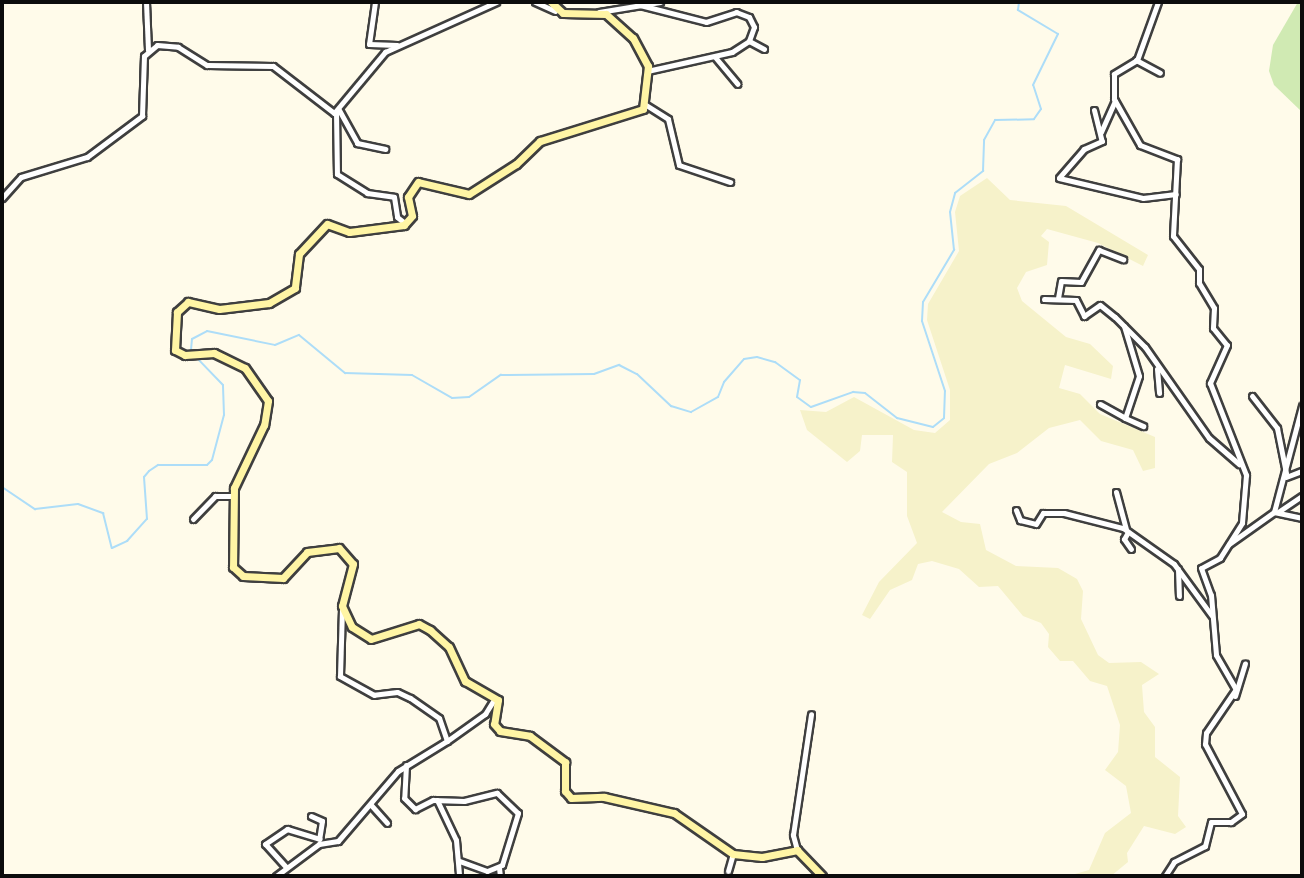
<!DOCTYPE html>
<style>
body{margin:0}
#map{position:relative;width:1304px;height:878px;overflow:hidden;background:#fffbea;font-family:"PT Serif",serif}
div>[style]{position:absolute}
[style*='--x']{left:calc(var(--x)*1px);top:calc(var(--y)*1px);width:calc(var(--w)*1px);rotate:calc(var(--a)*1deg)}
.farmland>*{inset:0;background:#f6f2ca}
.green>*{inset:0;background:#d0eab3}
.stream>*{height:2px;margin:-1px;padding:0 1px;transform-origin:1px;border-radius:1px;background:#adddf8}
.roads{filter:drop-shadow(2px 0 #3f3f3f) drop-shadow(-2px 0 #3f3f3f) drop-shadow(0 2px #3f3f3f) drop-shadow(0 -2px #3f3f3f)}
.street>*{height:5px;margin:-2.5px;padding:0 2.5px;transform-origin:2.5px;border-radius:2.5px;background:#fff}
.secondary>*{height:7px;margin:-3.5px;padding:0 3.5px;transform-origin:3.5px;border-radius:3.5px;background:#fff5a5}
span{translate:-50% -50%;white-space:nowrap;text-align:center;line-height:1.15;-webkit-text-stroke:8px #fff;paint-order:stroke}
.frame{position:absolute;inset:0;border:4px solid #0c0c0c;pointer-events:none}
</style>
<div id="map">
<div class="farmland">
<div style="clip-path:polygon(987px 178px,1010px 200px,1066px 206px,1148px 255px,1143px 266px,1098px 243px,1047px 229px,1041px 236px,1049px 242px,1047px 265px,1026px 272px,1017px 288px,1022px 301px,1066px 337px,1090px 344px,1113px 366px,1111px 379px,1065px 365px,1059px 388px,1080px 394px,1100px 414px,1155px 437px,1155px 468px,1143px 471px,1133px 450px,1101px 441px,1080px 420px,1049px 428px,1017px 453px,989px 464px,942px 512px,961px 522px,980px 524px,986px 550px,1016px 566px,1058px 568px,1077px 579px,1083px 591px,1081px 619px,1098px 655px,1109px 663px,1141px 662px,1159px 674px,1142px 685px,1144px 712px,1155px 727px,1155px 757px,1180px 777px,1178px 816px,1186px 827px,1175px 834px,1144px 826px,1127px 853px,1128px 862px,1111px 876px,1068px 876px,1089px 870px,1105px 833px,1131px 813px,1126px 786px,1105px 770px,1118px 752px,1120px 725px,1107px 686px,1090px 681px,1073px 661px,1060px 661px,1048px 647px,1049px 634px,1041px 623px,1023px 616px,998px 586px,979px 587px,959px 569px,932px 561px,918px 564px,912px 580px,890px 590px,870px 619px,862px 615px,879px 582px,917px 543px,907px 516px,907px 472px,892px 462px,893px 435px,862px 435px,860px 451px,847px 462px,807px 430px,800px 410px,826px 412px,854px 397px,914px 430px,935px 433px,950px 420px,950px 390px,927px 320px,928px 304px,959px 251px,955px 212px,960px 196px)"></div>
</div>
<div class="green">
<div style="clip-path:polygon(1298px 2px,1302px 2px,1302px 112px,1274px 85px,1269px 71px,1273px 45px)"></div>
</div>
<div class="stream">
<div style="--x:191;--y:350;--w:11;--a:-85"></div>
<div style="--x:192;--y:339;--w:17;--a:-28"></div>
<div style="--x:207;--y:331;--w:69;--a:11.6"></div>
<div style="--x:275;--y:345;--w:26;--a:-23"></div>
<div style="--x:299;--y:335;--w:60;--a:39.6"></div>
<div style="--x:345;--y:373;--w:67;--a:1.7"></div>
<div style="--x:412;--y:375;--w:46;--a:29.9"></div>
<div style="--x:452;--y:398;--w:17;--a:-3"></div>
<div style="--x:469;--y:397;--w:39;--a:-35"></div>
<div style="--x:501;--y:375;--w:93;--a:-0.6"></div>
<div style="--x:594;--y:374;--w:27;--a:-20"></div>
<div style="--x:619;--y:365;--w:20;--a:27"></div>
<div style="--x:637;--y:374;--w:47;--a:43.3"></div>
<div style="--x:671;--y:406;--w:21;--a:17"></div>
<div style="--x:691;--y:412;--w:31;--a:-29"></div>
<div style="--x:718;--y:397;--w:16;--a:-68"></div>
<div style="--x:724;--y:382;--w:30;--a:-49"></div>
<div style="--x:744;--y:359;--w:13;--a:-9"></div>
<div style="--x:757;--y:357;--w:19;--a:16"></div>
<div style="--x:775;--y:362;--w:31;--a:36"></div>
<div style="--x:800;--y:380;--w:17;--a:100"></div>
<div style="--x:797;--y:397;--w:17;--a:36"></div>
<div style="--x:811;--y:407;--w:45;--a:-19.7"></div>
<div style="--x:853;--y:392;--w:12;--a:5"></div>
<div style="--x:865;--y:393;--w:41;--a:38"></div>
<div style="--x:897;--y:418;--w:37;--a:14"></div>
<div style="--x:933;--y:427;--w:14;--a:-39"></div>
<div style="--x:944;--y:418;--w:27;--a:-88"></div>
<div style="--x:945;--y:391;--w:74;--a:-108.2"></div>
<div style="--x:922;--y:321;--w:19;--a:-87"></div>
<div style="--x:923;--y:302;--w:61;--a:-59.2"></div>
<div style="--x:954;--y:250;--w:38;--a:-96"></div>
<div style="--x:950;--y:212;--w:20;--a:-75"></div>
<div style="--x:955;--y:193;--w:36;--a:-38"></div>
<div style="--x:983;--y:171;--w:31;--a:-88"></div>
<div style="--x:984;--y:140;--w:23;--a:-61"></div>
<div style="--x:995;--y:120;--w:39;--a:-1"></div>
<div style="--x:1034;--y:119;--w:12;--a:-55"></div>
<div style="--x:1041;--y:109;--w:25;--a:-108"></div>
<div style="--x:1033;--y:85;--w:57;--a:-63.9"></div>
<div style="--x:1058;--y:34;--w:47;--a:-149"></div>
<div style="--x:1018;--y:10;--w:8;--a:-83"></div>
<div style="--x:2;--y:487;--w:40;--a:34"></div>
<div style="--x:35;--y:509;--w:43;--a:-6.6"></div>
<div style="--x:78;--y:504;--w:27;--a:20"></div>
<div style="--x:103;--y:513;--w:36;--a:76"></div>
<div style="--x:112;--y:548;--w:17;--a:-25"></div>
<div style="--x:127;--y:541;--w:30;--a:-48"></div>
<div style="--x:147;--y:519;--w:42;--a:-94.1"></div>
<div style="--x:144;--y:477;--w:8;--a:-50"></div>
<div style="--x:149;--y:471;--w:11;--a:-34"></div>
<div style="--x:158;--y:465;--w:49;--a:0"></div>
<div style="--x:207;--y:465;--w:7;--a:-45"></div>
<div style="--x:212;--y:460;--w:47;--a:-75.1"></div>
<div style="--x:224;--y:415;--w:30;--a:-92"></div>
<div style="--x:223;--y:385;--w:37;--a:-134"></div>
</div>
<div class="roads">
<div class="street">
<div style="--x:146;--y:2;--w:48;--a:87.6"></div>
<div style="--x:375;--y:2;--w:42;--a:98.1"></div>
<div style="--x:369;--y:44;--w:28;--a:2"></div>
<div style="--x:535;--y:2;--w:22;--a:24"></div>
<div style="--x:1158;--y:2;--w:62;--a:109.9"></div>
<div style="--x:1137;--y:60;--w:27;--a:149"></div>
<div style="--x:1114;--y:74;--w:25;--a:90"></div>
<div style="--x:1114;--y:99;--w:53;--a:60.5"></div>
<div style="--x:1140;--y:145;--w:40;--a:21"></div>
<div style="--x:1177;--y:159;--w:77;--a:93"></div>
<div style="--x:1173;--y:236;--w:42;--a:51.8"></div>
<div style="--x:1199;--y:269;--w:14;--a:90"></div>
<div style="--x:1199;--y:283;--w:29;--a:59"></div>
<div style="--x:1214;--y:308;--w:20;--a:93"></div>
<div style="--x:1213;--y:328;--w:22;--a:51"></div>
<div style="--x:1227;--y:345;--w:42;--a:114.1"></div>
<div style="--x:1210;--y:383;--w:99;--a:68.6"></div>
<div style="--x:1246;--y:475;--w:48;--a:94.8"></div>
<div style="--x:1242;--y:523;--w:41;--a:122.2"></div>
<div style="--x:1220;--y:558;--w:21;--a:152"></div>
<div style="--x:1201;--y:568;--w:29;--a:70"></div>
<div style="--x:1211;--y:595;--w:60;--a:85.2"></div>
<div style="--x:1216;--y:655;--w:39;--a:60"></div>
<div style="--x:1236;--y:689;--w:53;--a:124.3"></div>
<div style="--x:1206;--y:733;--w:11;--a:95"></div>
<div style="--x:1205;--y:744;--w:79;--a:62.1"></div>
<div style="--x:1242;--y:814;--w:14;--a:144"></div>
<div style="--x:1231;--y:822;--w:20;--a:180"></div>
<div style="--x:1211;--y:822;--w:25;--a:104"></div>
<div style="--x:1205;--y:846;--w:35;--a:153"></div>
<div style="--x:1174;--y:862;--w:17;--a:123"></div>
<div style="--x:640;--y:5;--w:68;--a:14.4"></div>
<div style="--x:706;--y:22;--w:32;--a:-18"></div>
<div style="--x:736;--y:12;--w:14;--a:21"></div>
<div style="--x:749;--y:17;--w:11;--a:63"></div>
<div style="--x:754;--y:27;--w:15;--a:110"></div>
<div style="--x:749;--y:41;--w:20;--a:147"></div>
<div style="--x:732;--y:52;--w:87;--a:167.4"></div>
<div style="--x:599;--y:12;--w:62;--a:-9.3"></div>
<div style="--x:749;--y:41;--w:17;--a:28"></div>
<div style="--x:715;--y:57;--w:35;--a:50"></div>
<div style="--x:1136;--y:60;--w:27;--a:28"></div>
<div style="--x:646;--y:105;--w:26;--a:32"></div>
<div style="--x:668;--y:119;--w:47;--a:76.6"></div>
<div style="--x:679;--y:165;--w:54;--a:18.4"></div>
<div style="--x:339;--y:110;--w:38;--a:61"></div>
<div style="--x:357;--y:143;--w:29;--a:12"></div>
<div style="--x:1094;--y:110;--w:32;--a:76"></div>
<div style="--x:1102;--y:141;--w:20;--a:156"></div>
<div style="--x:1084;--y:149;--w:38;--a:131"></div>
<div style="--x:1059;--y:178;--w:86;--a:13.4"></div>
<div style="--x:1143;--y:198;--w:33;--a:-7"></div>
<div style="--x:336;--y:112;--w:62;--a:89.1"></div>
<div style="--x:337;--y:174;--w:36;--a:32"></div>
<div style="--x:367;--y:193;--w:27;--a:8"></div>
<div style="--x:394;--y:197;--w:20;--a:81"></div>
<div style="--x:397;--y:217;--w:11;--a:38"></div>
<div style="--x:1101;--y:132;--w:34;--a:-66"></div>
<div style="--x:2;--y:198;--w:28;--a:-48"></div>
<div style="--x:21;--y:177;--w:69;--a:-16.9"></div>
<div style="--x:87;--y:157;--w:69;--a:-36.7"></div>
<div style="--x:142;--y:116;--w:60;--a:-88.1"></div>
<div style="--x:144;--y:56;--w:17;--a:-40"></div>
<div style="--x:157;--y:45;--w:21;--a:5"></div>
<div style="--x:178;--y:47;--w:34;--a:32"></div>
<div style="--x:207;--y:65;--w:66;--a:0.9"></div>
<div style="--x:273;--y:66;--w:77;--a:37.6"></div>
<div style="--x:334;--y:113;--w:80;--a:-50.1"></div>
<div style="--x:385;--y:52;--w:122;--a:-24.2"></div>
<div style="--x:1058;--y:298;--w:17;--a:-80"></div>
<div style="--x:1061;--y:281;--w:20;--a:3"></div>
<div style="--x:1081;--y:282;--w:37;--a:-61"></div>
<div style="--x:1099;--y:250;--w:26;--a:21"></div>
<div style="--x:1044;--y:299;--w:32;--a:2"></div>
<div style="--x:1076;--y:300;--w:18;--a:63"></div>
<div style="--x:1084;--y:316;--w:19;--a:-35"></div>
<div style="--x:1100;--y:305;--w:19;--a:39"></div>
<div style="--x:1115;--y:317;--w:42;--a:45"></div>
<div style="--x:1145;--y:347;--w:111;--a:54.9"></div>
<div style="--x:1209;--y:438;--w:40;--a:41"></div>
<div style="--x:1124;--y:326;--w:52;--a:73.3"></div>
<div style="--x:1139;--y:376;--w:44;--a:108.4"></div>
<div style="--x:1125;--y:418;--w:20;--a:24"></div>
<div style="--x:1157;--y:369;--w:24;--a:85"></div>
<div style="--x:1252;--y:396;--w:41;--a:52"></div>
<div style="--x:1277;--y:428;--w:46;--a:78.7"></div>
<div style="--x:1100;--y:404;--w:29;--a:29"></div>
<div style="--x:1286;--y:477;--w:17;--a:-21"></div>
<div style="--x:1116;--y:492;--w:39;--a:75"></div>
<div style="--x:1016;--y:510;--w:11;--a:68"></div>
<div style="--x:1020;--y:520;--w:16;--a:14"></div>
<div style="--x:1036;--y:524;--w:13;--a:-58"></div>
<div style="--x:1043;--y:513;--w:21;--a:0"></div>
<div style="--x:1064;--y:513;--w:61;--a:14.3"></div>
<div style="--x:1123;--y:528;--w:62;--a:35.2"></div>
<div style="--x:1174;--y:564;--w:64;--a:53.8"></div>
<div style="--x:1274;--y:512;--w:29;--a:12"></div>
<div style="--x:1278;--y:512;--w:29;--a:-34"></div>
<div style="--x:193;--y:519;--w:32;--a:-46"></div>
<div style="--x:215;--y:496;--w:18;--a:0"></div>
<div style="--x:1128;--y:532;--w:8;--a:120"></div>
<div style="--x:1124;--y:539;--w:12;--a:55"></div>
<div style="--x:1229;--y:544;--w:55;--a:-35.4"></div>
<div style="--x:1274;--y:512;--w:110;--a:-75.2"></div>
<div style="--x:1178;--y:569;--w:27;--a:88"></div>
<div style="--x:1235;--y:696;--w:34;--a:-73"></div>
<div style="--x:447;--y:741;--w:47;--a:-35.4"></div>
<div style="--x:485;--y:714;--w:19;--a:-58"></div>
<div style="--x:406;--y:765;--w:33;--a:93"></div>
<div style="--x:404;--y:798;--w:16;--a:45"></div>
<div style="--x:415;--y:809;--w:20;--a:-27"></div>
<div style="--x:433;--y:800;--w:31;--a:2"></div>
<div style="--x:464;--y:801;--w:34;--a:-14"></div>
<div style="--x:497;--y:793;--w:29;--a:44"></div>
<div style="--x:518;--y:813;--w:54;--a:107.1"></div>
<div style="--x:502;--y:865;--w:16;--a:158"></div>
<div style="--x:487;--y:871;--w:29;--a:-160"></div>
<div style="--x:437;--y:800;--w:44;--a:64.6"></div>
<div style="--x:456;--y:840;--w:36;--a:85"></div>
<div style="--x:371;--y:805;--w:24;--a:48"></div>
<div style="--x:311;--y:816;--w:12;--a:24"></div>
<div style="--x:322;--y:821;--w:18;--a:99"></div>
<div style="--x:797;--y:850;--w:16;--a:-105"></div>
<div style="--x:793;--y:835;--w:122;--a:-81.5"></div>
<div style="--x:286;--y:867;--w:31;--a:-132"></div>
<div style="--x:265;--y:844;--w:27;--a:-34"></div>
<div style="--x:287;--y:829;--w:34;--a:17"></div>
<div style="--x:499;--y:868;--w:8;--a:83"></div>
<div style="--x:728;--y:871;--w:18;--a:-74"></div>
<div style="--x:276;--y:876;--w:54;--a:-36.7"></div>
<div style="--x:319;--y:844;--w:19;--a:-9"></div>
<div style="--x:338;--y:841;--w:92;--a:-49.4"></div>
<div style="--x:398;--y:771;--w:57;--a:-31.5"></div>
<div style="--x:447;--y:741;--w:24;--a:-109"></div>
<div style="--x:439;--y:718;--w:35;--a:-145"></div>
<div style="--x:410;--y:698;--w:14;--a:-155"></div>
<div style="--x:397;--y:692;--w:23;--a:173"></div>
<div style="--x:374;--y:695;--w:39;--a:-151"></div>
<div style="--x:340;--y:676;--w:69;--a:-88.3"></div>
</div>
<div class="secondary">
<div style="--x:551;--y:2;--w:16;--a:43"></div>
<div style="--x:563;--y:13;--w:43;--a:1.3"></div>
<div style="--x:606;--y:14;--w:36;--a:42"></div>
<div style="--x:633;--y:38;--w:32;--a:62"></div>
<div style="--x:648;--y:66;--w:43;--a:96.6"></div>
<div style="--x:643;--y:109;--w:108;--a:162.7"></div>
<div style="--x:540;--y:141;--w:33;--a:136"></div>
<div style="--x:516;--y:164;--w:56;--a:147.4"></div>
<div style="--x:469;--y:194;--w:52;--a:-166.8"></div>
<div style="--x:418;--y:182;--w:18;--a:124"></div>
<div style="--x:408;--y:197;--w:19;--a:78"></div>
<div style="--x:412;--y:216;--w:12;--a:132"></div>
<div style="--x:404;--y:225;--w:55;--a:172.7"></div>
<div style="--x:349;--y:232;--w:23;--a:-160"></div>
<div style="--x:327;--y:224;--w:41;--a:133"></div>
<div style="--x:299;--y:254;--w:34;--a:97"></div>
<div style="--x:295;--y:288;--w:30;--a:150"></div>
<div style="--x:269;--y:303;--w:50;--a:173.2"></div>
<div style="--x:219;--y:309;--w:32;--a:-167"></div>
<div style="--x:188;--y:302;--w:15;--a:138"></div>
<div style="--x:177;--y:312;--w:38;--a:93"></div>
<div style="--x:175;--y:350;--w:11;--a:27"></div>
<div style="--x:185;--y:355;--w:29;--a:-4"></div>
<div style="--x:214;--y:353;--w:34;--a:26"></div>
<div style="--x:245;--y:368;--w:40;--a:55.1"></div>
<div style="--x:268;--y:401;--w:24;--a:99"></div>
<div style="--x:264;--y:425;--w:70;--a:115.5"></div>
<div style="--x:234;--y:488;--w:79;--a:90.7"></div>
<div style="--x:233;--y:567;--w:13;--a:42"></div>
<div style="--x:243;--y:576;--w:40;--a:2.9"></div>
<div style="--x:283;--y:578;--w:35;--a:-47"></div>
<div style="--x:307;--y:552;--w:32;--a:-7"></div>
<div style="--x:339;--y:548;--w:21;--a:49"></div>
<div style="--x:353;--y:564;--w:43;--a:104.7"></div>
<div style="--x:342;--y:606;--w:23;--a:65"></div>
<div style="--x:352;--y:627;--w:22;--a:32"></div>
<div style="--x:371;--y:639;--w:50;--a:-17.4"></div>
<div style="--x:419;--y:624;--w:13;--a:29"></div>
<div style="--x:430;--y:630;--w:25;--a:42"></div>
<div style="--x:449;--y:647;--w:38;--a:65"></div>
<div style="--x:465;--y:681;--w:38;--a:30"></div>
<div style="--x:498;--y:700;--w:24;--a:99"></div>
<div style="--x:494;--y:724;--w:9;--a:49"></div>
<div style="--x:500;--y:731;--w:30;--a:9"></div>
<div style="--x:530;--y:736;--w:44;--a:36.6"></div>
<div style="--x:565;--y:762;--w:29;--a:90"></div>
<div style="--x:565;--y:791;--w:9;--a:49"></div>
<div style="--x:571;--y:798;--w:33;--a:-2"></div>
<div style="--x:604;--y:797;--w:72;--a:12.9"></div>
<div style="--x:674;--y:813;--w:72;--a:34.8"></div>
<div style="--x:733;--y:854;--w:29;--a:6"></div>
<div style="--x:762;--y:857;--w:36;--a:-11"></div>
<div style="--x:797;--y:850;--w:36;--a:46"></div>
</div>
</div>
<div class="frame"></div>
</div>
